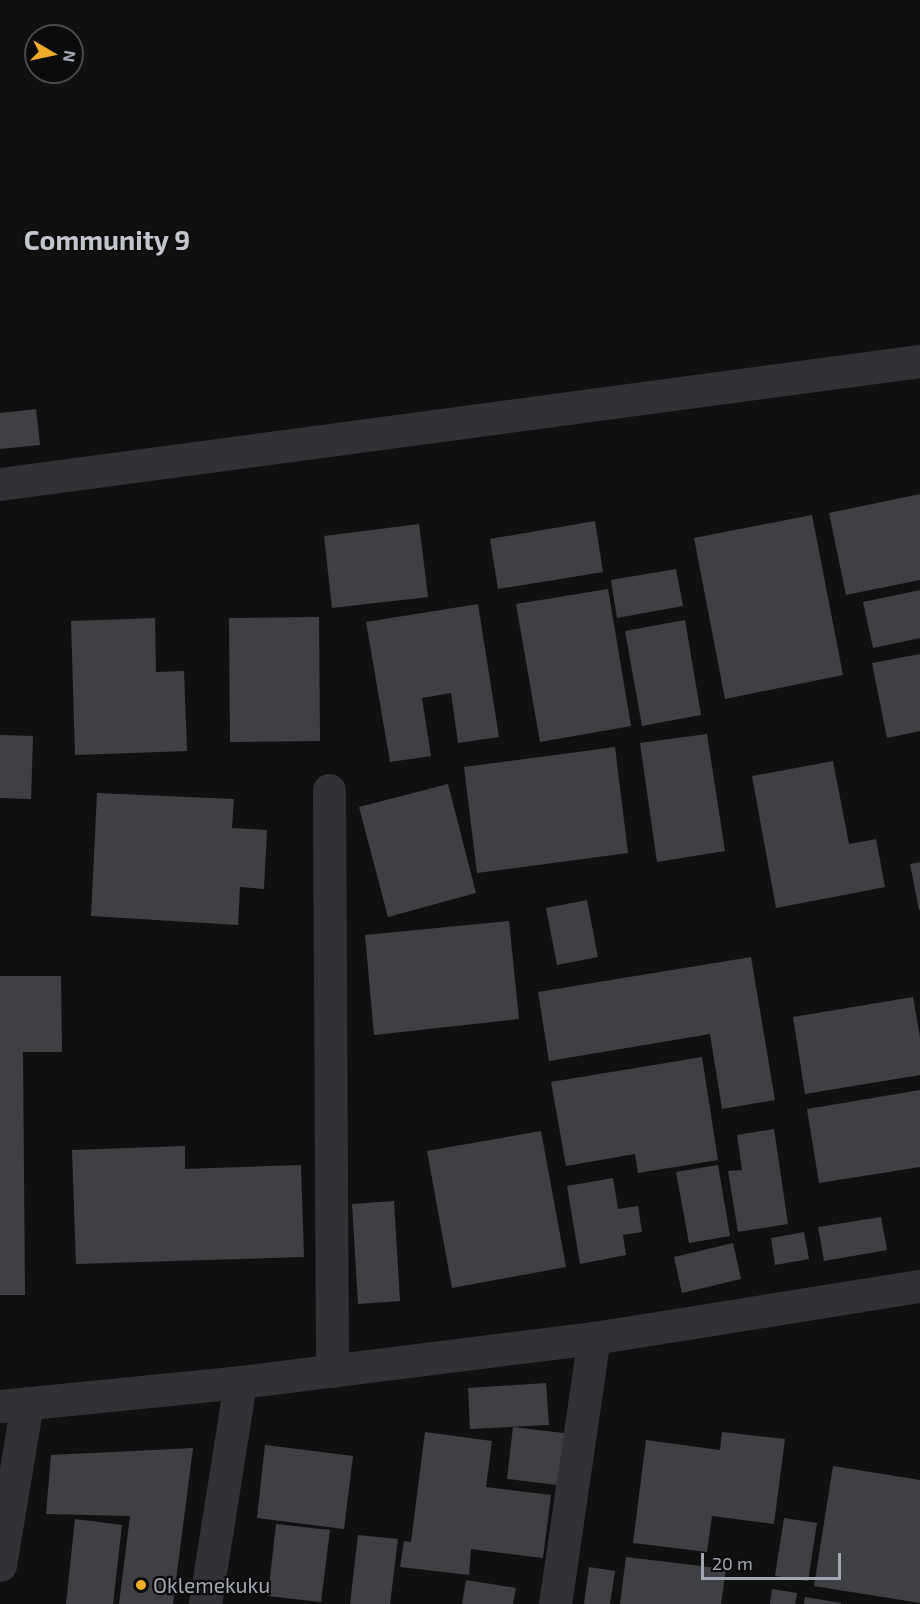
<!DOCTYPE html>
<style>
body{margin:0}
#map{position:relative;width:920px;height:1604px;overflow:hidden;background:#101011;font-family:"Exo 2",sans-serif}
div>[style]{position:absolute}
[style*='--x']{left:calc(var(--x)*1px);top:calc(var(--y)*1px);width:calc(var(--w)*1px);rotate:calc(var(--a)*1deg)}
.building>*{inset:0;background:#3f4044}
.minor>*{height:33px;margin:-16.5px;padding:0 16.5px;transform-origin:16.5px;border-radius:16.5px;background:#313136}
.dots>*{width:16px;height:16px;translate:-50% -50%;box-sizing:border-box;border:3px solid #0b0b0c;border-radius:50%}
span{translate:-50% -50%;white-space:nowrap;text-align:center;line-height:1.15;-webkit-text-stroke:4.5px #0b0b0c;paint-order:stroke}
.poi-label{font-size:21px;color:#a1a6b2}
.left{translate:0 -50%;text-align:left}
.district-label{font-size:27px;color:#c2c5ce;font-weight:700}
.north{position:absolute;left:24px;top:24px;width:60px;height:60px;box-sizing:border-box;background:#0b0b0c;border:2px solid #47494e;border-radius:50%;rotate:99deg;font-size:16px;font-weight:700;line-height:24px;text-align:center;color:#a1a6b2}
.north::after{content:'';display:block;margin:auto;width:21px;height:27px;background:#efac29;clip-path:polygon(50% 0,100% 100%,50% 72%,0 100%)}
.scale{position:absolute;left:701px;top:1553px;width:140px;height:27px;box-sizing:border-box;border:3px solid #a1a6b2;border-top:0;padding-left:8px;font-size:18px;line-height:21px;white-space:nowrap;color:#a1a6b2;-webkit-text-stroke:4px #0b0b0c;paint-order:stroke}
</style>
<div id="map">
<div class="building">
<div style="clip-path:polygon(36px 409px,40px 445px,0 449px,0 413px)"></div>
<div style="clip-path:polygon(920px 494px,920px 580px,846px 595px,829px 513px)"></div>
<div style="clip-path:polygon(812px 515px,843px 675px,725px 699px,694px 538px)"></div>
<div style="clip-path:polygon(595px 521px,603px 572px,498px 589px,490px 539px)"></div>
<div style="clip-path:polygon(419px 524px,428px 597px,332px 608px,324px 536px)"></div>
<div style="clip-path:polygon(676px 569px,683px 606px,617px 618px,611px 580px)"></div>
<div style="clip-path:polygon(608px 589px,631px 726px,540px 742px,516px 604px)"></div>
<div style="clip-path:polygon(920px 590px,920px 638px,873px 648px,863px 602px)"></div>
<div style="clip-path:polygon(478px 604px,499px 737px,458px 743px,451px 693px,422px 698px,431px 756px,390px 762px,366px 622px)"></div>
<div style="clip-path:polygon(319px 617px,320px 741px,230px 742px,229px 618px)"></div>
<div style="clip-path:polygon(155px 618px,156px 672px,184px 671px,187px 751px,75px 755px,71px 621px)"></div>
<div style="clip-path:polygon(685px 620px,701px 715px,642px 726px,625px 631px)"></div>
<div style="clip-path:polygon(920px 654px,920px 731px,887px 738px,872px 663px)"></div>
<div style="clip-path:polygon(707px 734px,725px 851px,657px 862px,640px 743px)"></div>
<div style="clip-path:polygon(0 735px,33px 736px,31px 799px,0 798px)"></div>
<div style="clip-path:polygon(615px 747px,628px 853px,477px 873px,464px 767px)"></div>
<div style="clip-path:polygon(833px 761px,849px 844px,876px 839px,885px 887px,776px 908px,752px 776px)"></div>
<div style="clip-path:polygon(448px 784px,476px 893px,388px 917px,359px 807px)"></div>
<div style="clip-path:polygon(97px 793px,234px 799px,232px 828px,267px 830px,264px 889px,240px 887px,238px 925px,91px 916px)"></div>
<div style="clip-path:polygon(920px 862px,920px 910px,919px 910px,910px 864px)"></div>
<div style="clip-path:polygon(587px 900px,598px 957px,557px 965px,546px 908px)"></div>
<div style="clip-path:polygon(509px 921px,519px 1019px,374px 1035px,365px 935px)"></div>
<div style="clip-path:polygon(751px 957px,775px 1100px,722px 1109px,710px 1034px,549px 1061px,538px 992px)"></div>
<div style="clip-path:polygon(0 976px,61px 976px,62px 1052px,23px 1052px,25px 1295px,0 1295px)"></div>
<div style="clip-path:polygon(913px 997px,920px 1037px,920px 1075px,805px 1094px,793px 1017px)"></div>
<div style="clip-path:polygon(702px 1057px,718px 1160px,638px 1173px,635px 1154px,566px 1166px,551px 1082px)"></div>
<div style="clip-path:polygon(920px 1090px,920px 1167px,819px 1183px,807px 1109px)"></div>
<div style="clip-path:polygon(774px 1129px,788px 1224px,738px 1232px,728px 1171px,742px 1170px,737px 1135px)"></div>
<div style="clip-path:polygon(541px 1131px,566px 1267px,452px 1288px,427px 1151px)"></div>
<div style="clip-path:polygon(185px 1146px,185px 1169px,301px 1165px,304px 1257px,76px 1264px,72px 1150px)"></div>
<div style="clip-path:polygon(718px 1165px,730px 1236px,689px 1243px,676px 1172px)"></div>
<div style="clip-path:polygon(613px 1178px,618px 1209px,638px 1206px,642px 1232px,623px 1235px,626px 1255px,580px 1264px,567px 1186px)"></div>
<div style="clip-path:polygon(394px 1201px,400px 1301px,358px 1304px,352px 1204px)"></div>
<div style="clip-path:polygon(881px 1217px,887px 1250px,824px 1261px,818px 1227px)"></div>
<div style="clip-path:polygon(804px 1232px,809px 1259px,775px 1265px,771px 1238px)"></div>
<div style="clip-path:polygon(733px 1243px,741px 1279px,682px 1293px,674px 1257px)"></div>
<div style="clip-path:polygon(546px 1383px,549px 1425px,470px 1429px,468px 1388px)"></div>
<div style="clip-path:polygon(513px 1427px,572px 1434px,566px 1486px,507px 1479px)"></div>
<div style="clip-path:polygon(425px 1432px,492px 1441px,486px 1487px,551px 1495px,543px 1558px,471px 1549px,469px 1575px,400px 1567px,404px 1541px,411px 1542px)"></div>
<div style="clip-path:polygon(722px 1432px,785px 1439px,774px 1524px,712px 1516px,707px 1552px,633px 1543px,646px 1440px,720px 1450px)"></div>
<div style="clip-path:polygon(265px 1445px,353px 1456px,344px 1529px,257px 1518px)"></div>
<div style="clip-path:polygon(193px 1448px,173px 1604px,119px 1604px,130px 1516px,46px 1514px,51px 1455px)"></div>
<div style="clip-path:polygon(833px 1466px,920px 1480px,920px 1603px,814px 1586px)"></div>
<div style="clip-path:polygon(784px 1518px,817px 1523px,808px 1581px,775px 1576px)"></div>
<div style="clip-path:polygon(75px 1519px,122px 1525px,113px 1604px,66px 1604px)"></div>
<div style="clip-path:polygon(276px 1524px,330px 1530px,321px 1602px,268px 1596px)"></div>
<div style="clip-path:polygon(358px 1535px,398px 1539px,390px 1604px,350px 1604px)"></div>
<div style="clip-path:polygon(626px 1557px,726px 1569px,721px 1604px,620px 1604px)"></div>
<div style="clip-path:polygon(589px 1567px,615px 1571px,610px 1604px,584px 1604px)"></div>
<div style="clip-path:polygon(466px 1580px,516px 1588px,513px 1604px,462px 1604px)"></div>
<div style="clip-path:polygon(772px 1589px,797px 1593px,795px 1604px,770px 1604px)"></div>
<div style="clip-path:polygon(805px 1597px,841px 1603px,841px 1604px,804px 1604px)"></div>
</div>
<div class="minor">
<div style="--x:0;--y:484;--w:928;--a:-7.62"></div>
<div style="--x:329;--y:790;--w:581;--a:89.7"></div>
<div style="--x:0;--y:1406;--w:241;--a:-5.7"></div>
<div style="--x:240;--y:1382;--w:357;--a:-7.1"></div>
<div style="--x:594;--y:1338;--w:330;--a:-9.1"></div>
<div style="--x:0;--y:1565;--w:164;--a:-80.5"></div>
<div style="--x:205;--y:1604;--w:225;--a:-81"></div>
<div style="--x:555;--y:1604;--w:269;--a:-81.7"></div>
</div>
<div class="dots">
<div style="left:141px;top:1585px;background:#efac29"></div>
</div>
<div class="poi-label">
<span class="left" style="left:153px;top:1585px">Oklemekuku</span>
</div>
<div class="district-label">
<span style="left:107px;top:240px">Community 9</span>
</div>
<div class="north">N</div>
<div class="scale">20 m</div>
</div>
